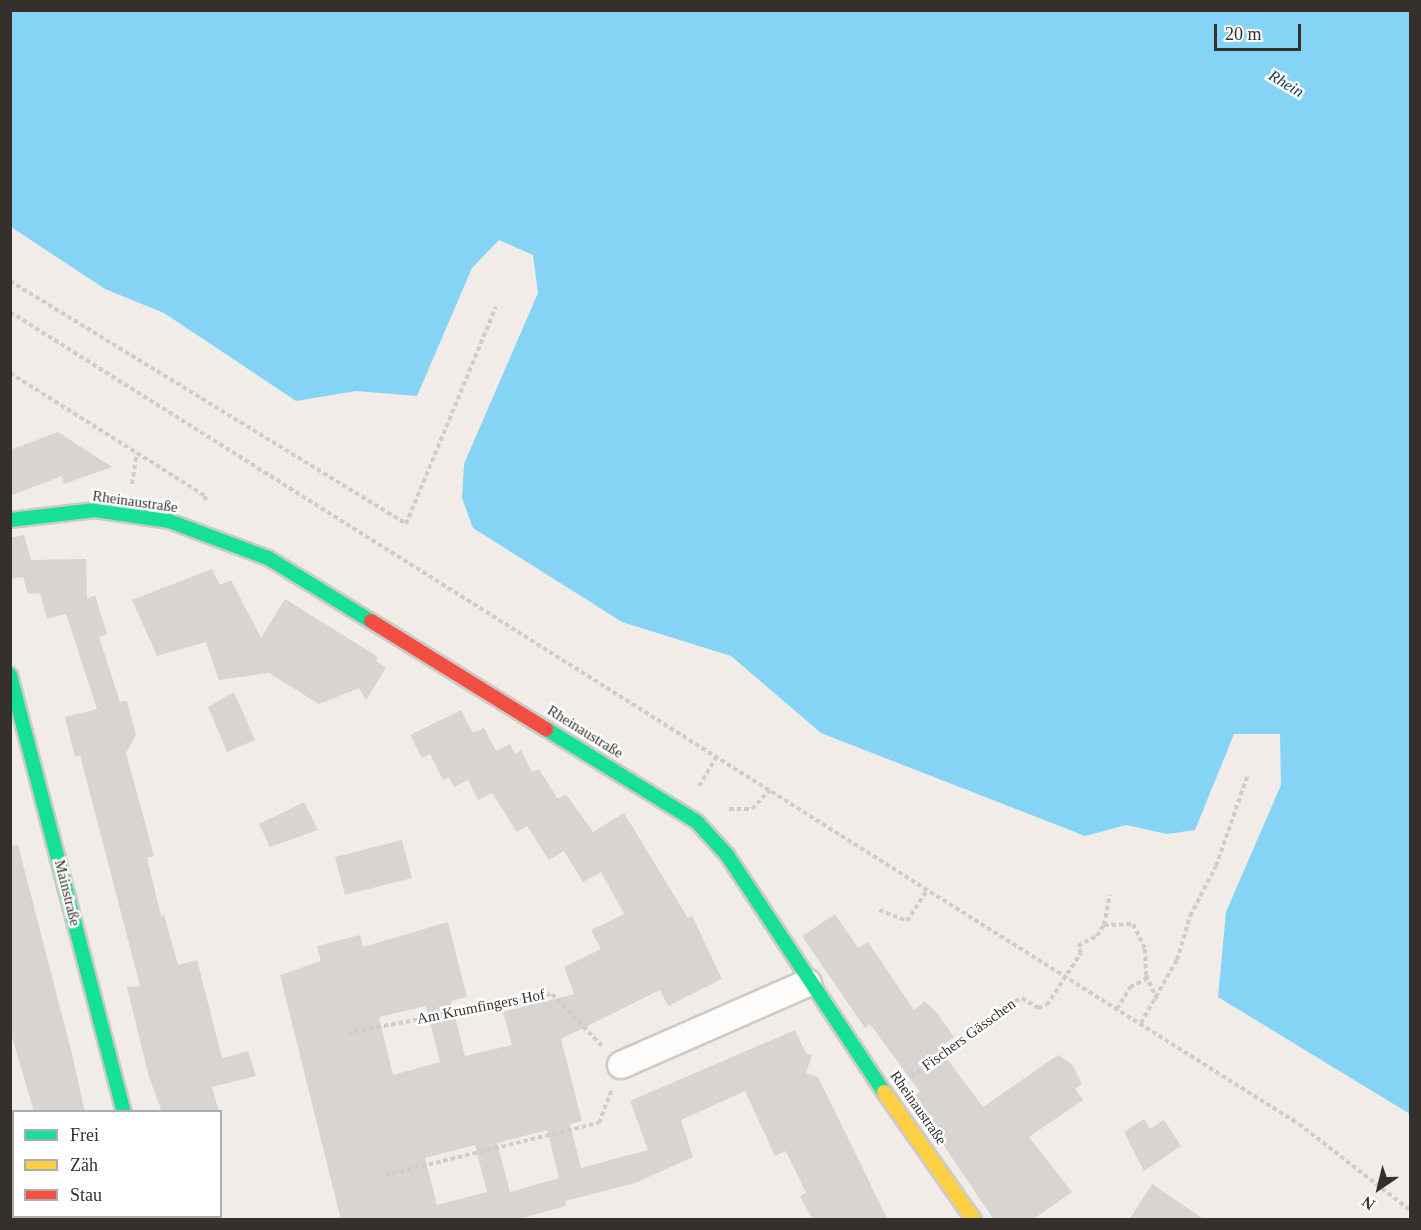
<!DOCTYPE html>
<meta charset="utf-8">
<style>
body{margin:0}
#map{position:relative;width:1421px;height:1230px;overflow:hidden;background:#f1ece7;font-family:"Times New Roman",serif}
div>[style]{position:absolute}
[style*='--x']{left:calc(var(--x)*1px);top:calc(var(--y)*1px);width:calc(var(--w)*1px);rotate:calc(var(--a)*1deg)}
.water>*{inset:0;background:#85d4f6}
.building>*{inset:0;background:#d8d4d2}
.path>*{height:4px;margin-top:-2px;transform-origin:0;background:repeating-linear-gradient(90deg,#cecdcb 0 4.5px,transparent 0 7.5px)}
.roads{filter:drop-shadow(2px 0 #cdcac6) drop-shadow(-2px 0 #cdcac6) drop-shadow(0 2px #cdcac6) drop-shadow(0 -2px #cdcac6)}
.street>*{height:26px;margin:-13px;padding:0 13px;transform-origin:13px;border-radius:13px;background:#fdfcfb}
.fast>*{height:14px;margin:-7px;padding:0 7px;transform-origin:7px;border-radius:7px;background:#16e098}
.slow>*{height:14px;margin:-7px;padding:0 7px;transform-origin:7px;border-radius:7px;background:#ffcf43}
.jam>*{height:14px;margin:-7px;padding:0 7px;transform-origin:7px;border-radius:7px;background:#f24e42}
span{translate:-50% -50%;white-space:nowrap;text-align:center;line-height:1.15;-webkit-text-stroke:5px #fff;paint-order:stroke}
.street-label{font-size:15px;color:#34312d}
.water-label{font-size:16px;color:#104156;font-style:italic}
.frame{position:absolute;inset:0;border:12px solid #34312d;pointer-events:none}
.legend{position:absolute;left:12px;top:1110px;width:210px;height:108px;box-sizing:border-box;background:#fff;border:2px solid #aeadab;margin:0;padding:8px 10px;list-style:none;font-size:18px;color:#34312d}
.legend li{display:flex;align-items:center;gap:12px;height:30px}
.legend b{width:30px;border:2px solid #aeadab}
.north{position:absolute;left:1349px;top:1158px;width:60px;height:60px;-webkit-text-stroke:4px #fff;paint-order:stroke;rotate:215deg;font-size:16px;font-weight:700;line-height:24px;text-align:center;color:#34312d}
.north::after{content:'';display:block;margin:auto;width:21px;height:27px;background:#34312d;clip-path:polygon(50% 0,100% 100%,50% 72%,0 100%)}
.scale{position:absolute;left:1214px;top:24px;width:87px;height:27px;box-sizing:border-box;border:3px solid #34312d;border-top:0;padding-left:8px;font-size:18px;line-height:21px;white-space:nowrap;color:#34312d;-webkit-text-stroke:4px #fff;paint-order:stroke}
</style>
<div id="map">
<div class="water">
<div style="clip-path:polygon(10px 11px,1410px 11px,1410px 1114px,1218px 997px,1226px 912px,1281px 785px,1280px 734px,1234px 734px,1195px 830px,1167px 834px,1126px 825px,1085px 836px,821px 733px,731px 656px,622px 622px,473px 528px,462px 498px,464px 464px,538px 293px,533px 255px,499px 240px,472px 268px,417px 396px,356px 391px,296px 401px,164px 313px,105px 289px,11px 227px)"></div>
</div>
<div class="building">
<div style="clip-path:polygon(58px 432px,112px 467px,64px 484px,62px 476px,10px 496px,10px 450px)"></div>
<div style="clip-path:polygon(24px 535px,31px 560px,86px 559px,87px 599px,95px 595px,107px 634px,99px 637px,120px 702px,127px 701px,136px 735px,126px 753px,154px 856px,147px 858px,161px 916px,164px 915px,178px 965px,197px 960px,222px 1058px,248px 1051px,256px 1076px,212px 1087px,219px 1112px,162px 1112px,149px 1077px,127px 987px,140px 986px,80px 755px,75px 757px,65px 717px,97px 709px,66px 614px,47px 619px,40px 593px,28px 594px,23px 577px,10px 579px,10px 538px)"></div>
<div style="clip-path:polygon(212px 569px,220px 585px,231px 580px,261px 638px,285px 599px,378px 657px,376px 661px,386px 668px,366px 700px,359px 688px,319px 704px,269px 673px,219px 680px,206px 642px,157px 656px,132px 600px)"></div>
<div style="clip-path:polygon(234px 692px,255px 740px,227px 752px,208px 707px)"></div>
<div style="clip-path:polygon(evenodd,461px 710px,473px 733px,484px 728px,496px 751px,510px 744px,515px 754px,521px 750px,532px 772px,539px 769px,558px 799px,566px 794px,593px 832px,624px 813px,688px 918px,692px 916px,722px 979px,668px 1006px,660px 990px,561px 1039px,582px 1121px,570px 1124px,581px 1168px,648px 1150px,630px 1101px,795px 1030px,806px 1053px,812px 1055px,806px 1073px,818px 1077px,888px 1220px,813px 1220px,800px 1196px,806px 1193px,786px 1151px,775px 1156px,745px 1091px,681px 1120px,693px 1157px,635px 1183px,565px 1201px,566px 1206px,515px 1220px,341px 1220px,280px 975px,321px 961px,317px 946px,360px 935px,363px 947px,448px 922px,467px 997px,451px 1001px,465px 1056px,512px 1045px,503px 1012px,574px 994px,564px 967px,601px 949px,591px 930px,624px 914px,601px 872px,583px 882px,564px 851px,549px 860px,527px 826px,517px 832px,492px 793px,478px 800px,468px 780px,454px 787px,449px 777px,443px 780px,430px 754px,422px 758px,410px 735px,461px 710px,426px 1006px,440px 1062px,393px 1075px,379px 1017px,426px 1006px,461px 710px,547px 1130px,559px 1178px,510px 1192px,497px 1143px,547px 1130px,461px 710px,475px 1145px,487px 1192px,437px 1205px,425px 1158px,475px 1145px)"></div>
<div style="clip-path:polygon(304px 802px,318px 830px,270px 847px,259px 824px)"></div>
<div style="clip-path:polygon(402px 840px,412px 878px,345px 895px,335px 857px)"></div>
<div style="clip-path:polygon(18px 845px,72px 1054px,85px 1112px,34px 1112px,10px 1030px,10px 846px)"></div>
<div style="clip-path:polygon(835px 914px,858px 948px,868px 942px,914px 1010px,925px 1001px,937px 1013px,954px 1037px,939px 1048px,983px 1107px,1058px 1055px,1072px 1064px,1082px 1084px,1075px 1089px,1083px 1100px,1029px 1137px,1072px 1192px,1032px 1220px,994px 1220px,912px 1098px,920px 1092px,870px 1024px,865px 1028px,802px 936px)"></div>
<div style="clip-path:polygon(1144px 1119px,1150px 1129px,1164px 1120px,1181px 1146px,1144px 1171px,1124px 1132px)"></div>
<div style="clip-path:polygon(1152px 1184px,1205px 1220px,1129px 1220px)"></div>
</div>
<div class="path">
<div style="--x:10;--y:281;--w:465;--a:31.5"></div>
<div style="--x:406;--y:524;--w:235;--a:-67.5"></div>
<div style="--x:10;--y:312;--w:1523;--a:32.21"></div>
<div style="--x:1299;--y:1124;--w:140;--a:37.8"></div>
<div style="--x:10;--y:373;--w:231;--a:32.2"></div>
<div style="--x:205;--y:496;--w:6;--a:81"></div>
<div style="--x:132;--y:484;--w:31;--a:-81"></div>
<div style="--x:699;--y:786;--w:35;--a:-59"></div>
<div style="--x:729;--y:809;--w:23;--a:0"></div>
<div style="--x:752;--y:809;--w:26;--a:-47"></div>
<div style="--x:879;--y:910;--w:30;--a:21"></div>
<div style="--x:907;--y:921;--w:38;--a:-57"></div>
<div style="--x:1104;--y:925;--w:29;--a:-2"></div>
<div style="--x:1133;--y:924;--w:28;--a:64"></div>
<div style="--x:1145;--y:949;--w:26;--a:88"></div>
<div style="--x:1146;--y:975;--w:27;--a:66"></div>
<div style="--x:1117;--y:1009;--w:26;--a:-59"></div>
<div style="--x:1130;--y:987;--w:20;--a:-27"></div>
<div style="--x:1141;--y:1023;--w:73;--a:-60.3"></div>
<div style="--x:1177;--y:960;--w:46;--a:-73.5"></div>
<div style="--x:1190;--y:916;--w:56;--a:-62.5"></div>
<div style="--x:1216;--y:866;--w:97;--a:-70.8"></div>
<div style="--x:347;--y:1033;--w:209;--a:-10.8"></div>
<div style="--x:552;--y:994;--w:72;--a:46.1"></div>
<div style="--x:911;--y:1077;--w:121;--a:-37"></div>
<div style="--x:1008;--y:1004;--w:15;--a:-23"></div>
<div style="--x:1022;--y:998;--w:19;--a:32"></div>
<div style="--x:1038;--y:1008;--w:9;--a:-18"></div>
<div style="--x:1047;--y:1005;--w:62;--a:-56.8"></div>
<div style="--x:1081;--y:953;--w:8;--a:-113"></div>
<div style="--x:1078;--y:946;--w:21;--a:-28"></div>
<div style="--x:1097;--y:936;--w:13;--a:-58"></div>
<div style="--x:1104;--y:925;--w:31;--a:-79"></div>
<div style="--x:385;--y:1175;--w:220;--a:-13.7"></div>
<div style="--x:599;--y:1123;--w:36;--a:-69"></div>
</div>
<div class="roads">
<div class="street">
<div style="--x:621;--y:1065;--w:204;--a:-23.7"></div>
<div style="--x:152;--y:1216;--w:4;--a:90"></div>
</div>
<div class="fast">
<div style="--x:10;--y:520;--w:86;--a:-6.7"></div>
<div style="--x:95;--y:510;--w:75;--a:8.5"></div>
<div style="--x:169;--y:521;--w:106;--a:20.5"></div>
<div style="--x:268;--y:558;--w:121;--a:31.5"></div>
<div style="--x:10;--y:675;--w:452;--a:75.4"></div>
<div style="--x:546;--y:729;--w:177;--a:31.6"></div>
<div style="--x:697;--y:822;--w:45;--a:47.7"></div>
<div style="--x:727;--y:855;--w:284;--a:56.5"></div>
</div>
<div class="slow">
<div style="--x:884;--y:1092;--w:156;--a:54.9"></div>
</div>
<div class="jam">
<div style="--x:371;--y:621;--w:206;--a:31.7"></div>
</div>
</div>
<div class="street-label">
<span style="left:135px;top:502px;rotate:8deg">Rheinaustraße</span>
<span style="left:585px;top:732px;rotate:32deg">Rheinaustraße</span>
<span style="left:67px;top:893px;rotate:76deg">Mainstraße</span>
<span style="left:481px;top:1007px;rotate:-11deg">Am Krumfingers Hof</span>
<span style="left:969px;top:1035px;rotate:-36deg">Fischers Gässchen</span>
<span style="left:918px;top:1108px;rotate:55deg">Rheinaustraße</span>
</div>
<div class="water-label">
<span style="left:1286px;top:84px;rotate:31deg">Rhein</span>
</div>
<div class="frame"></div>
<ul class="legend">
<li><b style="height:8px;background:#16e098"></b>Frei</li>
<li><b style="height:8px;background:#ffcf43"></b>Zäh</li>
<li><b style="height:8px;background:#f24e42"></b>Stau</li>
</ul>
<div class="north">N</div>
<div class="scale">20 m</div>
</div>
